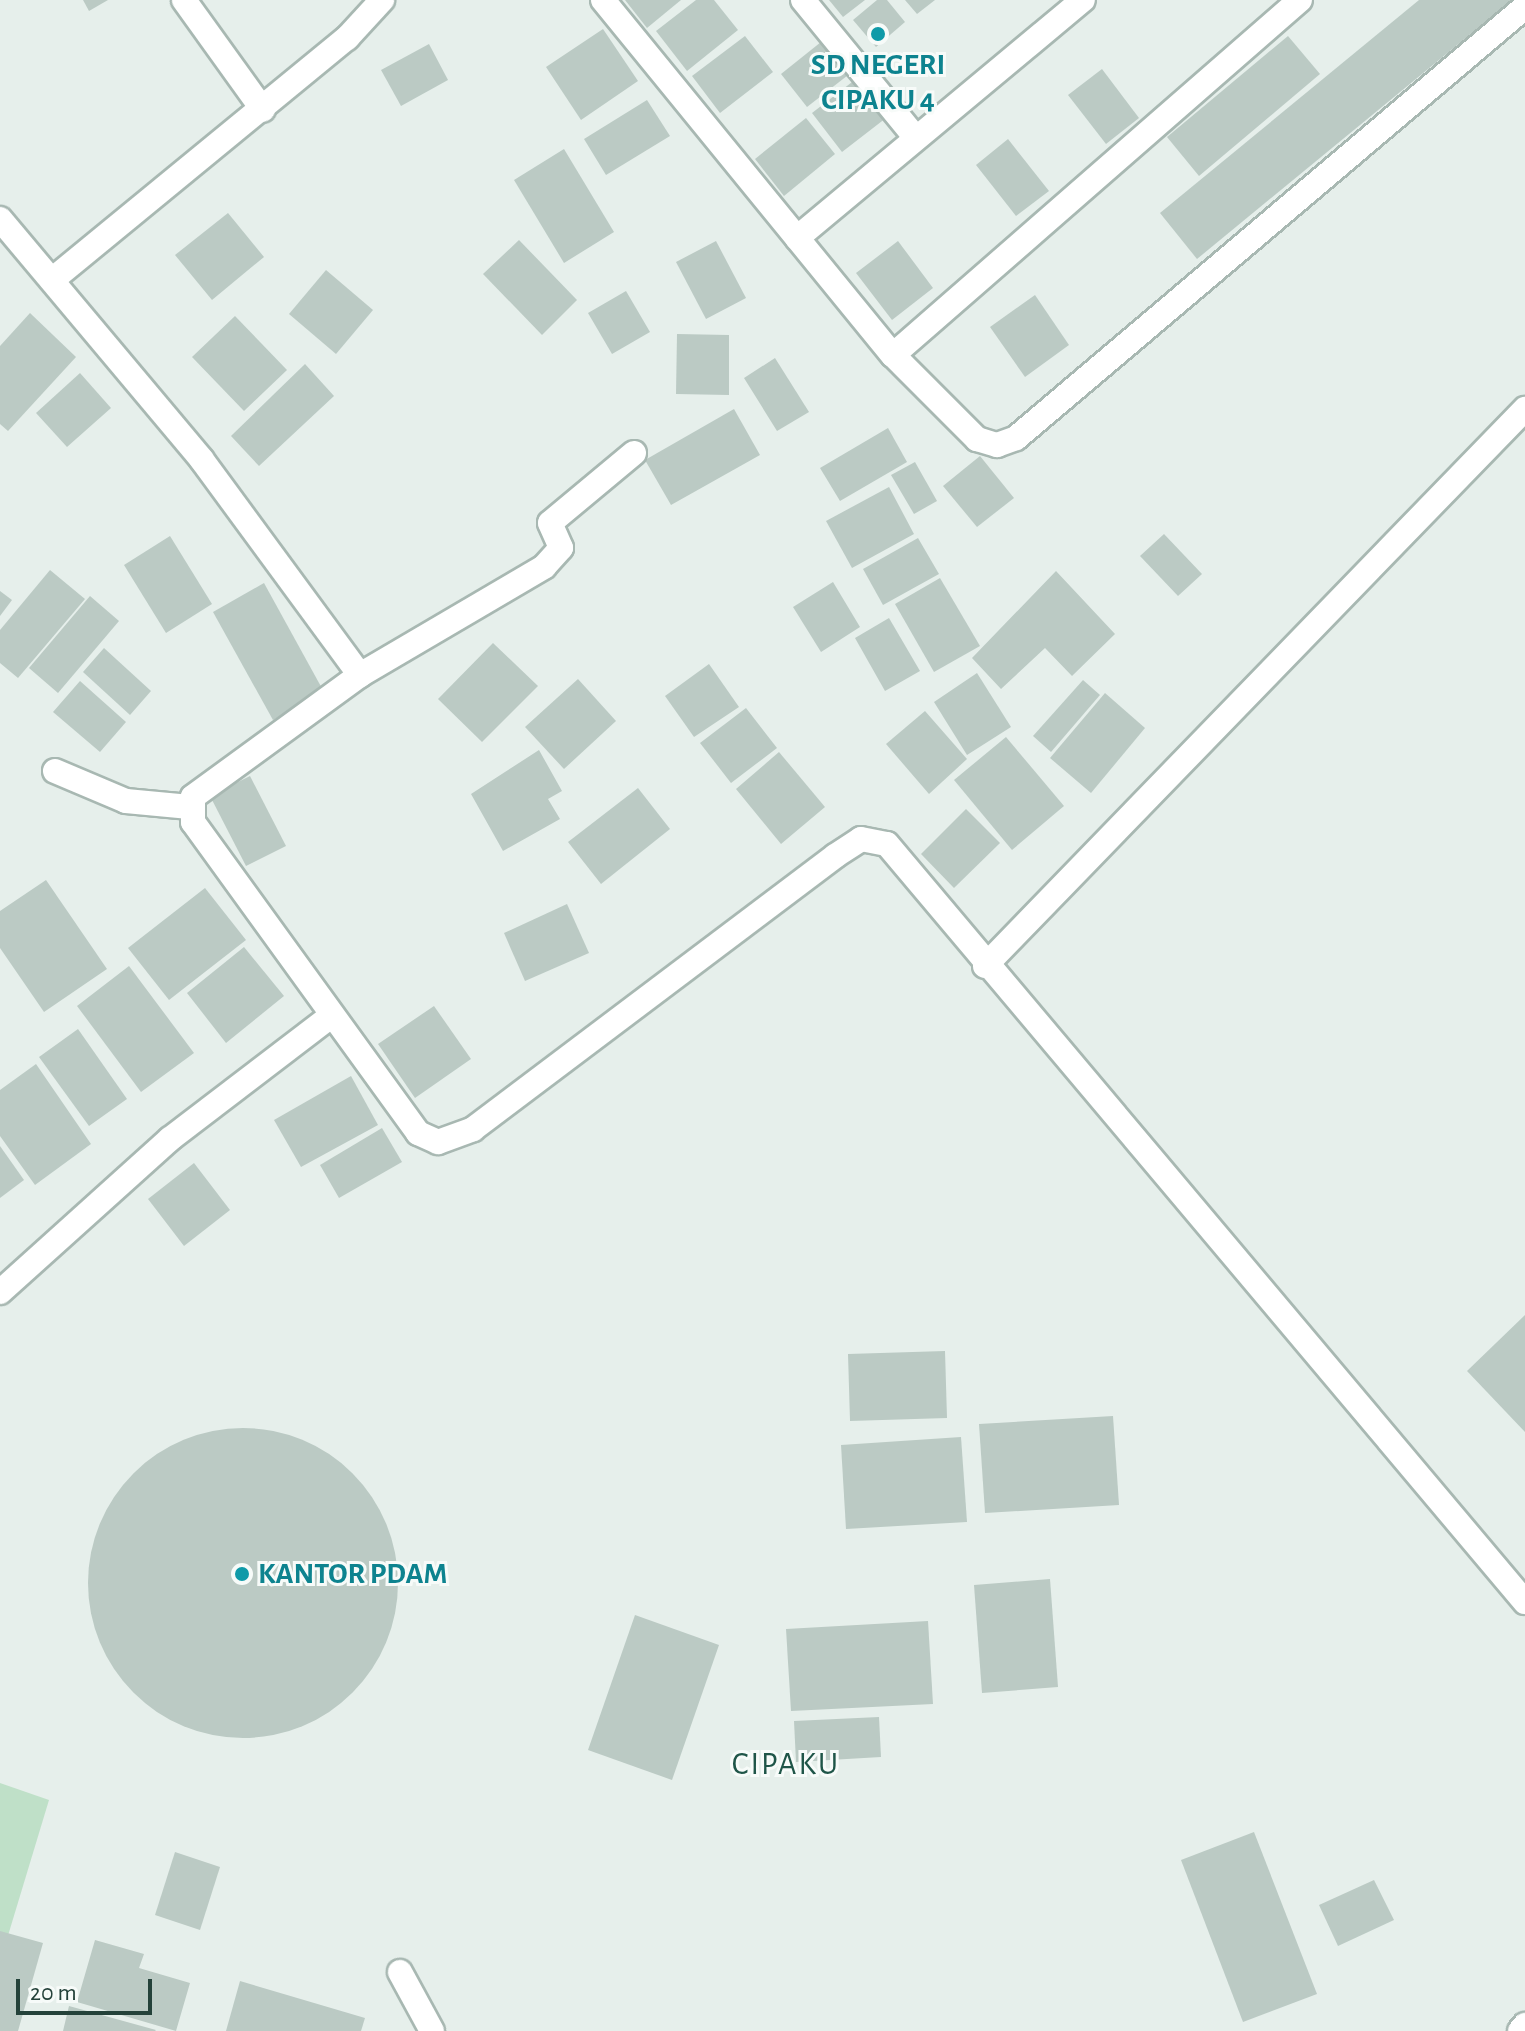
<!DOCTYPE html>
<style>
body{margin:0}
#map{position:relative;width:1525px;height:2031px;overflow:hidden;background:#e6efeb;font-family:"Alegreya Sans",sans-serif}
div>[style]{position:absolute}
[style*='--x']{left:calc(var(--x)*1px);top:calc(var(--y)*1px);width:calc(var(--w)*1px);rotate:calc(var(--a)*1deg)}
.green>*{inset:0;background:#bfe0c8}
.building>*{inset:0;background:#bbcac4}
.round{border-radius:50%}
.roads{filter:drop-shadow(2px 0 #a8b8b2) drop-shadow(-2px 0 #a8b8b2) drop-shadow(0 2px #a8b8b2) drop-shadow(0 -2px #a8b8b2)}
.street>*{height:24px;margin:-12px;padding:0 12px;transform-origin:12px;border-radius:12px;background:#fff}
.dots>*{width:22px;height:22px;translate:-50% -50%;box-sizing:border-box;border:4px solid #f7fbf9;border-radius:50%}
span{translate:-50% -50%;white-space:nowrap;text-align:center;line-height:1.15;-webkit-text-stroke:6px #f7fbf9;paint-order:stroke}
.culture-label{font-size:30px;color:#0d838f;font-weight:700}
.left{translate:0 -50%;text-align:left}
.neighbourhood-label{font-size:32px;color:#1f5548;letter-spacing:2px}
.scale{position:absolute;left:16px;top:1979px;width:136px;height:36px;box-sizing:border-box;border:4px solid #24423a;border-top:0;padding-left:10px;font-size:24px;line-height:28px;white-space:nowrap;color:#24423a;-webkit-text-stroke:6px #f7fbf9;paint-order:stroke}
</style>
<div id="map">
<div class="green">
<div style="clip-path:polygon(0 1783px,49px 1800px,0 1962px)"></div>
</div>
<div class="building">
<div style="clip-path:polygon(83px 0,108px 0,89px 11px)"></div>
<div style="clip-path:polygon(625px 0,681px 0,647px 28px)"></div>
<div style="clip-path:polygon(696px 0,714px 0,738px 30px,687px 71px,656px 31px)"></div>
<div style="clip-path:polygon(829px 0,865px 0,843px 17px)"></div>
<div style="clip-path:polygon(877px 0,887px 0,905px 22px,876px 47px,853px 20px)"></div>
<div style="clip-path:polygon(905px 0,935px 0,917px 14px)"></div>
<div style="clip-path:polygon(1419px 0,1512px 0,1197px 259px,1160px 213px)"></div>
<div style="clip-path:polygon(603px 29px,638px 81px,581px 120px,546px 67px)"></div>
<div style="clip-path:polygon(745px 36px,773px 72px,720px 113px,692px 76px)"></div>
<div style="clip-path:polygon(1288px 36px,1320px 74px,1199px 176px,1167px 137px)"></div>
<div style="clip-path:polygon(826px 38px,852px 72px,807px 107px,781px 74px)"></div>
<div style="clip-path:polygon(429px 44px,448px 80px,401px 106px,381px 70px)"></div>
<div style="clip-path:polygon(1102px 69px,1139px 118px,1106px 144px,1068px 95px)"></div>
<div style="clip-path:polygon(856px 79px,886px 118px,842px 152px,812px 113px)"></div>
<div style="clip-path:polygon(647px 100px,670px 136px,606px 175px,584px 139px)"></div>
<div style="clip-path:polygon(806px 118px,835px 154px,784px 196px,755px 159px)"></div>
<div style="clip-path:polygon(1008px 139px,1049px 191px,1016px 216px,976px 165px)"></div>
<div style="clip-path:polygon(564px 149px,614px 232px,564px 263px,514px 180px)"></div>
<div style="clip-path:polygon(228px 213px,264px 257px,212px 300px,175px 255px)"></div>
<div style="clip-path:polygon(519px 240px,577px 300px,542px 335px,483px 274px)"></div>
<div style="clip-path:polygon(716px 241px,746px 298px,706px 319px,676px 262px)"></div>
<div style="clip-path:polygon(898px 241px,933px 288px,892px 320px,856px 273px)"></div>
<div style="clip-path:polygon(326px 270px,373px 310px,336px 354px,289px 314px)"></div>
<div style="clip-path:polygon(626px 291px,650px 332px,612px 354px,588px 313px)"></div>
<div style="clip-path:polygon(1035px 295px,1069px 345px,1025px 377px,990px 327px)"></div>
<div style="clip-path:polygon(30px 313px,76px 357px,8px 431px,0 424px,0 346px)"></div>
<div style="clip-path:polygon(235px 316px,287px 370px,244px 411px,192px 357px)"></div>
<div style="clip-path:polygon(677px 334px,729px 335px,729px 395px,676px 394px)"></div>
<div style="clip-path:polygon(775px 358px,809px 412px,777px 431px,744px 378px)"></div>
<div style="clip-path:polygon(305px 364px,334px 396px,259px 466px,231px 436px)"></div>
<div style="clip-path:polygon(80px 373px,111px 408px,67px 447px,36px 413px)"></div>
<div style="clip-path:polygon(734px 409px,760px 455px,671px 505px,645px 460px)"></div>
<div style="clip-path:polygon(888px 428px,907px 462px,840px 501px,820px 468px)"></div>
<div style="clip-path:polygon(980px 456px,1014px 498px,977px 527px,943px 486px)"></div>
<div style="clip-path:polygon(915px 462px,937px 501px,914px 514px,891px 475px)"></div>
<div style="clip-path:polygon(889px 487px,914px 534px,852px 568px,826px 521px)"></div>
<div style="clip-path:polygon(1164px 534px,1202px 574px,1178px 596px,1140px 556px)"></div>
<div style="clip-path:polygon(170px 536px,212px 604px,166px 633px,124px 565px)"></div>
<div style="clip-path:polygon(918px 538px,939px 574px,883px 605px,863px 569px)"></div>
<div style="clip-path:polygon(50px 570px,85px 599px,18px 678px,0 663px,0 630px)"></div>
<div style="clip-path:polygon(1056px 571px,1115px 634px,1072px 676px,1045px 648px,1001px 689px,972px 658px)"></div>
<div style="clip-path:polygon(940px 578px,980px 646px,934px 672px,895px 604px)"></div>
<div style="clip-path:polygon(833px 582px,860px 627px,821px 652px,793px 607px)"></div>
<div style="clip-path:polygon(264px 583px,324px 692px,273px 720px,213px 612px)"></div>
<div style="clip-path:polygon(0 591px,12px 600px,0 616px)"></div>
<div style="clip-path:polygon(90px 596px,119px 621px,58px 693px,29px 668px)"></div>
<div style="clip-path:polygon(889px 618px,920px 671px,885px 691px,855px 638px)"></div>
<div style="clip-path:polygon(493px 643px,538px 686px,482px 742px,438px 699px)"></div>
<div style="clip-path:polygon(104px 648px,151px 691px,130px 715px,83px 672px)"></div>
<div style="clip-path:polygon(709px 664px,739px 707px,694px 737px,665px 696px)"></div>
<div style="clip-path:polygon(977px 673px,1011px 727px,967px 755px,934px 702px)"></div>
<div style="clip-path:polygon(578px 679px,616px 721px,564px 769px,525px 727px)"></div>
<div style="clip-path:polygon(1083px 680px,1100px 695px,1051px 752px,1033px 736px)"></div>
<div style="clip-path:polygon(80px 681px,126px 722px,100px 752px,53px 712px)"></div>
<div style="clip-path:polygon(1105px 693px,1145px 728px,1091px 793px,1050px 758px)"></div>
<div style="clip-path:polygon(746px 708px,777px 748px,731px 783px,700px 743px)"></div>
<div style="clip-path:polygon(925px 711px,967px 759px,929px 794px,886px 744px)"></div>
<div style="clip-path:polygon(1006px 737px,1064px 806px,1012px 850px,954px 780px)"></div>
<div style="clip-path:polygon(539px 750px,562px 791px,548px 799px,560px 819px,503px 851px,471px 794px)"></div>
<div style="clip-path:polygon(779px 752px,825px 807px,781px 844px,736px 789px)"></div>
<div style="clip-path:polygon(250px 776px,286px 846px,246px 866px,210px 796px)"></div>
<div style="clip-path:polygon(638px 788px,670px 829px,601px 884px,568px 842px)"></div>
<div style="clip-path:polygon(966px 809px,1000px 843px,954px 888px,921px 854px)"></div>
<div style="clip-path:polygon(46px 880px,107px 969px,44px 1012px,0 948px,0 911px)"></div>
<div style="clip-path:polygon(205px 888px,246px 940px,169px 1000px,128px 948px)"></div>
<div style="clip-path:polygon(567px 904px,589px 953px,525px 981px,504px 933px)"></div>
<div style="clip-path:polygon(244px 947px,284px 996px,226px 1043px,187px 993px)"></div>
<div style="clip-path:polygon(129px 966px,194px 1053px,141px 1092px,77px 1006px)"></div>
<div style="clip-path:polygon(434px 1006px,471px 1059px,415px 1098px,378px 1044px)"></div>
<div style="clip-path:polygon(78px 1029px,127px 1099px,89px 1126px,39px 1057px)"></div>
<div style="clip-path:polygon(36px 1064px,91px 1144px,35px 1185px,0 1136px,0 1090px)"></div>
<div style="clip-path:polygon(351px 1076px,378px 1125px,301px 1167px,274px 1120px)"></div>
<div style="clip-path:polygon(382px 1128px,402px 1162px,339px 1198px,320px 1165px)"></div>
<div style="clip-path:polygon(0 1146px,24px 1180px,0 1198px)"></div>
<div style="clip-path:polygon(194px 1163px,230px 1210px,184px 1246px,148px 1199px)"></div>
<div style="clip-path:polygon(1525px 1315px,1525px 1432px,1467px 1371px)"></div>
<div style="clip-path:polygon(945px 1351px,947px 1418px,850px 1421px,848px 1354px)"></div>
<div style="clip-path:polygon(1113px 1416px,1119px 1505px,985px 1513px,979px 1424px)"></div>
<div class="round" style="left:88px;top:1428px;width:310px;height:310px"></div>
<div style="clip-path:polygon(961px 1437px,967px 1522px,846px 1529px,841px 1445px)"></div>
<div style="clip-path:polygon(1050px 1579px,1058px 1687px,982px 1693px,974px 1585px)"></div>
<div style="clip-path:polygon(635px 1615px,719px 1645px,672px 1780px,588px 1750px)"></div>
<div style="clip-path:polygon(928px 1621px,933px 1704px,791px 1711px,786px 1629px)"></div>
<div style="clip-path:polygon(879px 1717px,881px 1757px,796px 1762px,794px 1721px)"></div>
<div style="clip-path:polygon(1254px 1832px,1317px 1994px,1243px 2022px,1181px 1860px)"></div>
<div style="clip-path:polygon(175px 1852px,220px 1867px,200px 1930px,155px 1915px)"></div>
<div style="clip-path:polygon(1374px 1880px,1394px 1920px,1338px 1946px,1319px 1905px)"></div>
<div style="clip-path:polygon(0 1931px,43px 1943px,18px 2031px,0 2031px)"></div>
<div style="clip-path:polygon(95px 1940px,144px 1954px,139px 1968px,190px 1983px,176px 2031px,77px 2002px)"></div>
<div style="clip-path:polygon(240px 1981px,365px 2018px,361px 2031px,226px 2031px)"></div>
<div style="clip-path:polygon(69px 2006px,156px 2030px,155px 2031px,63px 2031px)"></div>
</div>
<div class="roads">
<div class="street">
<div style="--x:184;--y:0;--w:135;--a:54.3"></div>
<div style="--x:603;--y:0;--w:458;--a:50.8"></div>
<div style="--x:893;--y:355;--w:119;--a:45"></div>
<div style="--x:977;--y:439;--w:21;--a:17"></div>
<div style="--x:997;--y:445;--w:20;--a:-20"></div>
<div style="--x:1016;--y:438;--w:667;--a:-40.26"></div>
<div style="--x:803;--y:0;--w:178;--a:50.7"></div>
<div style="--x:0;--y:219;--w:314;--a:50"></div>
<div style="--x:202;--y:460;--w:267;--a:53.7"></div>
<div style="--x:797;--y:238;--w:372;--a:-39.8"></div>
<div style="--x:52;--y:280;--w:382;--a:-39.4"></div>
<div style="--x:347;--y:38;--w:52;--a:-47.4"></div>
<div style="--x:893;--y:355;--w:540;--a:-41.1"></div>
<div style="--x:634;--y:453;--w:109;--a:140.2"></div>
<div style="--x:550;--y:523;--w:27;--a:66"></div>
<div style="--x:561;--y:548;--w:25;--a:132"></div>
<div style="--x:544;--y:567;--w:213;--a:149.6"></div>
<div style="--x:360;--y:675;--w:207;--a:143.9"></div>
<div style="--x:193;--y:797;--w:25;--a:90"></div>
<div style="--x:193;--y:822;--w:384;--a:54.1"></div>
<div style="--x:418;--y:1133;--w:22;--a:24"></div>
<div style="--x:438;--y:1142;--w:37;--a:-20"></div>
<div style="--x:473;--y:1129;--w:453;--a:-37"></div>
<div style="--x:835;--y:856;--w:31;--a:-33"></div>
<div style="--x:861;--y:839;--w:26;--a:11"></div>
<div style="--x:887;--y:844;--w:991;--a:49.91"></div>
<div style="--x:55;--y:771;--w:77;--a:22.9"></div>
<div style="--x:126;--y:801;--w:64;--a:5.4"></div>
<div style="--x:985;--y:966;--w:776;--a:-45.89"></div>
<div style="--x:0;--y:1292;--w:229;--a:-42"></div>
<div style="--x:170;--y:1139;--w:203;--a:-37.4"></div>
<div style="--x:400;--y:1972;--w:67;--a:61.5"></div>
<div style="--x:1520;--y:2031;--w:8;--a:-50"></div>
</div>
</div>
<div class="dots">
<div style="left:878px;top:34px;background:#0f9aa8"></div>
<div style="left:242px;top:1574px;background:#0f9aa8"></div>
</div>
<div class="culture-label">
<span style="left:878px;top:82px">SD NEGERI<br>CIPAKU 4</span>
<span class="left" style="left:258px;top:1574px">KANTOR PDAM</span>
</div>
<div class="neighbourhood-label">
<span style="left:786px;top:1764px">CIPAKU</span>
</div>
<div class="scale">20 m</div>
</div>
